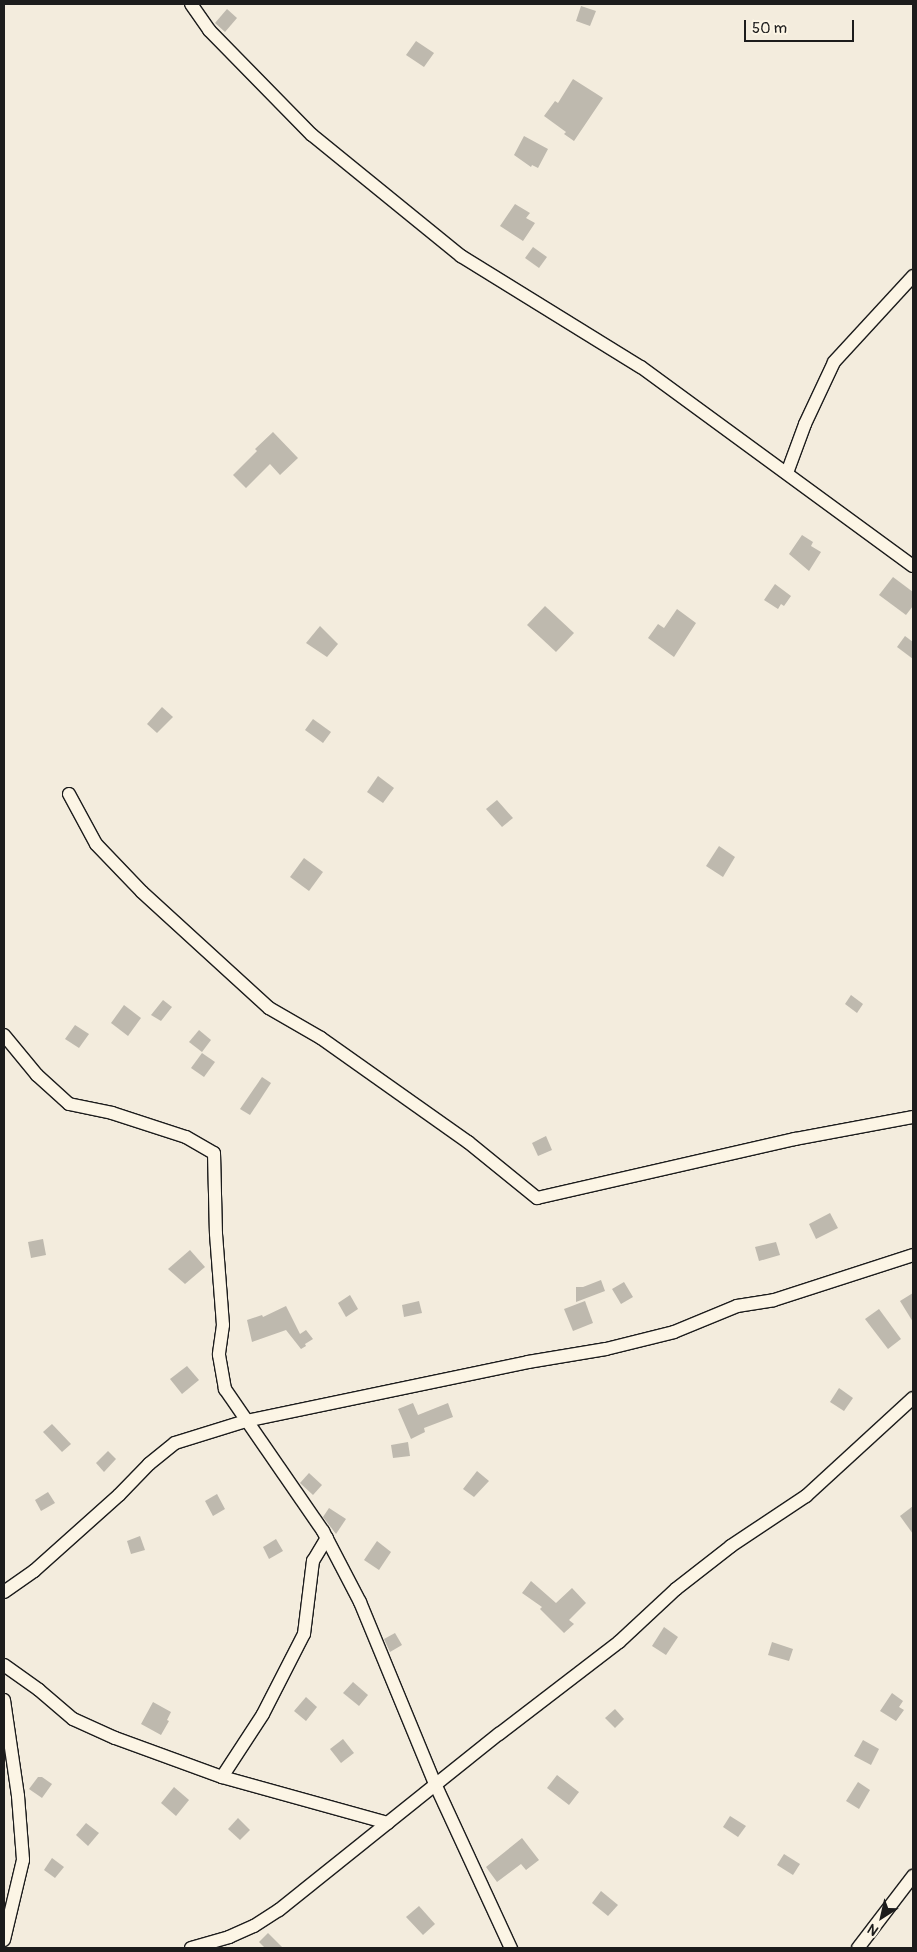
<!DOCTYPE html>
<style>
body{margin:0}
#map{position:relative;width:917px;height:1952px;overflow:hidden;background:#f3ecdd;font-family:Pangolin,sans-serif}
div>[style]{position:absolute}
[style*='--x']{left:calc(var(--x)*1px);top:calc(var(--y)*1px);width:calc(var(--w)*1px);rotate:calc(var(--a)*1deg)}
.building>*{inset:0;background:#beb9ae}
.roads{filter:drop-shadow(1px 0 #1c1c1c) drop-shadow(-1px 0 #1c1c1c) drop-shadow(0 1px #1c1c1c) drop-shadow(0 -1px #1c1c1c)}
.minor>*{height:12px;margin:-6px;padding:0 6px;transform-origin:6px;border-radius:6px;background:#fcf5e5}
span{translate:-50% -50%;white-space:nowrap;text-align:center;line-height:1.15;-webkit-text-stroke:5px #fcf5e5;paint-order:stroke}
.frame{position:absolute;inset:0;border:5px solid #1c1c1c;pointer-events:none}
.north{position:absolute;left:857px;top:1892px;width:50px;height:50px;-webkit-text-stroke:4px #fcf5e5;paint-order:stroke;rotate:215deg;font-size:14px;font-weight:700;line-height:20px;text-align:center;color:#1c1c1c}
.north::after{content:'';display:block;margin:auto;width:18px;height:22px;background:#1c1c1c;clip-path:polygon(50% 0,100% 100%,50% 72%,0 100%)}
.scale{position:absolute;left:744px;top:20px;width:110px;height:22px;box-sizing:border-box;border:2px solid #1c1c1c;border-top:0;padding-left:6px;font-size:15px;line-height:18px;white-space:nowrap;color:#1c1c1c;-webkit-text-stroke:4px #fcf5e5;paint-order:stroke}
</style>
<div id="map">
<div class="building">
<div style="clip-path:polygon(581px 6px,596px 11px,590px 26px,576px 21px)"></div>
<div style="clip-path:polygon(227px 9px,237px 18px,225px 32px,215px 23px)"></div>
<div style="clip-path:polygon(416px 41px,434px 53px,424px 67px,406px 55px)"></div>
<div style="clip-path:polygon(573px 79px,603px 98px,574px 141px,564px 134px,566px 132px,544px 116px,555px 101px,558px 103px)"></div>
<div style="clip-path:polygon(524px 136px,548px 149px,538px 168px,532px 165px,531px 167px,514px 155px)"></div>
<div style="clip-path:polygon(515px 204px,530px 213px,526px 218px,535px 223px,523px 241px,500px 226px)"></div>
<div style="clip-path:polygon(533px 247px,547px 257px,539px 268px,525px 258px)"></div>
<div style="clip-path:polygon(273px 432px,298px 458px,280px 475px,270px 464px,246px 488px,233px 475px,257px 451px,255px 449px)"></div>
<div style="clip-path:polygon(802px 535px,813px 542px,811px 546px,821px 552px,809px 571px,789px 554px)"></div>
<div style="clip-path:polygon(893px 577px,913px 592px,913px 606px,906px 615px,879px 595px)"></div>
<div style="clip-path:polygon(775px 584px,791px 596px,784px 606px,781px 604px,778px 609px,764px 600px)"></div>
<div style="clip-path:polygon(545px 606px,574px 633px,556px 652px,527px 625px)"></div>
<div style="clip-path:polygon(677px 609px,696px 623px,674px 657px,648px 638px,658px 624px,664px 628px)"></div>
<div style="clip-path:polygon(320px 626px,338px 644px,327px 657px,306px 643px)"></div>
<div style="clip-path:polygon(905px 636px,913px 642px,913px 659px,897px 647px)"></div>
<div style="clip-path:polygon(162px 707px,173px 717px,157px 733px,147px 724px)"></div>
<div style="clip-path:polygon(313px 719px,331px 732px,323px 743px,305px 730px)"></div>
<div style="clip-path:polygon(378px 776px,394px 788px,383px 803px,367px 792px)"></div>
<div style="clip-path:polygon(497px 800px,513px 818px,502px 827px,486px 809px)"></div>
<div style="clip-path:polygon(719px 846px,735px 857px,723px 877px,706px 866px)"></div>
<div style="clip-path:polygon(304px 858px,323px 872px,309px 891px,290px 877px)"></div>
<div style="clip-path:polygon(851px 995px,863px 1004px,857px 1013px,845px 1004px)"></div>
<div style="clip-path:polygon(163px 1000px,172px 1007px,161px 1021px,151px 1015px)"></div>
<div style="clip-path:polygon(124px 1005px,141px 1018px,128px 1036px,111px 1023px)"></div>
<div style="clip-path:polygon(75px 1025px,89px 1034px,79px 1048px,65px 1039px)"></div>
<div style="clip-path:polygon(199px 1030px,211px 1040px,202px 1052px,189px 1042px)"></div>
<div style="clip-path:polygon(202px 1053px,215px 1062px,204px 1077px,191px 1068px)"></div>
<div style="clip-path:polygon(262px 1077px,271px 1083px,250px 1115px,240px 1109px)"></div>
<div style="clip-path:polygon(546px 1136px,552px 1150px,538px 1156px,532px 1143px)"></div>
<div style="clip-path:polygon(830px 1213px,838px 1228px,816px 1239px,809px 1224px)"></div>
<div style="clip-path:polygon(43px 1239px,46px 1255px,31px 1258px,28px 1242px)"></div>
<div style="clip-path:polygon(776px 1242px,780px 1255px,759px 1261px,755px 1247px)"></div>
<div style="clip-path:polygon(190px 1250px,205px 1267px,185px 1284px,168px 1269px)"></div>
<div style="clip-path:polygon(601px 1280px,605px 1291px,576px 1302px,576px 1287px,583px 1287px)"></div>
<div style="clip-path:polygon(624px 1282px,633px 1297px,621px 1304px,612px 1289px)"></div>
<div style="clip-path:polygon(913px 1293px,913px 1322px,900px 1301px)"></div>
<div style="clip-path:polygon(350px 1295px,358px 1309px,346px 1317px,338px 1303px)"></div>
<div style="clip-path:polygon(419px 1301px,422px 1313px,404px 1317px,402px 1305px)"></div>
<div style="clip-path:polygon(585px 1301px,593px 1323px,573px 1331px,564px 1309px)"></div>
<div style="clip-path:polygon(286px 1306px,300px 1334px,306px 1330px,313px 1339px,305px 1344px,306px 1346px,301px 1349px,286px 1330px,252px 1342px,247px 1320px,262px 1315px,263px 1317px)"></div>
<div style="clip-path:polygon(879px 1309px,901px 1339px,888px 1349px,865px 1319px)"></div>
<div style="clip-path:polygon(187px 1366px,199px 1380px,182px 1394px,170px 1379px)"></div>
<div style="clip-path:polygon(839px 1388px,853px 1398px,844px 1411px,830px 1402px)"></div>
<div style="clip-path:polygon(413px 1403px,418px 1415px,448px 1403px,453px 1417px,424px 1428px,425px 1432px,411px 1439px,398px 1409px)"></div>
<div style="clip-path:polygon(52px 1424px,71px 1444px,62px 1452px,43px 1432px)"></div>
<div style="clip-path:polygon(408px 1442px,410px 1456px,393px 1458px,391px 1445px)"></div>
<div style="clip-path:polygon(108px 1451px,116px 1459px,104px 1472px,96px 1463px)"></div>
<div style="clip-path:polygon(477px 1471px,489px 1481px,474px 1497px,463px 1489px)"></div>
<div style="clip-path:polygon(309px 1473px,322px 1485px,313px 1495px,300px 1483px)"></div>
<div style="clip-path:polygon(48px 1492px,55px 1503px,41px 1511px,35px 1500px)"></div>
<div style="clip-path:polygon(217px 1494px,225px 1509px,213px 1516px,205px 1501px)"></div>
<div style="clip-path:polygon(913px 1506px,913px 1534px,900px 1516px)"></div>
<div style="clip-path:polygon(329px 1508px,346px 1519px,336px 1534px,323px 1517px)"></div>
<div style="clip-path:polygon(140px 1536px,145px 1550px,131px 1554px,127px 1541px)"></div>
<div style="clip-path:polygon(276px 1539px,283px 1551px,269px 1559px,263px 1547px)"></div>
<div style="clip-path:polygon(377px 1541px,391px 1552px,379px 1570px,364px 1560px)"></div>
<div style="clip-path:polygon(531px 1581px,556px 1603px,572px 1588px,586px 1603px,569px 1620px,574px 1624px,564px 1633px,540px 1609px,542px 1607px,522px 1593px)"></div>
<div style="clip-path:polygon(664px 1627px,678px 1637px,666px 1655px,652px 1646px)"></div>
<div style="clip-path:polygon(395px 1633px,402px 1645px,390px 1652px,384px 1639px)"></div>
<div style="clip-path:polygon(772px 1642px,793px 1649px,789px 1661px,768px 1655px)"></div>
<div style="clip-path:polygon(353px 1682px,368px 1695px,359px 1706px,343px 1693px)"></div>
<div style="clip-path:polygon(892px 1693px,903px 1701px,899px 1707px,904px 1710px,896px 1721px,880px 1711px)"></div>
<div style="clip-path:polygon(306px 1697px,317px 1707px,306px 1721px,294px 1711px)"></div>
<div style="clip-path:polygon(153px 1702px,171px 1712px,167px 1720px,169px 1721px,161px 1735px,141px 1724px)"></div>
<div style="clip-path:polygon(615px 1709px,624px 1719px,615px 1728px,605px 1718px)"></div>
<div style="clip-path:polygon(343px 1739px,354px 1753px,341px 1763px,330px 1749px)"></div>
<div style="clip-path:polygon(863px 1740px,879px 1749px,871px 1765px,854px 1756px)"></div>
<div style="clip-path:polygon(557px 1775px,579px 1792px,569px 1805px,547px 1788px)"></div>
<div style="clip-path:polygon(38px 1777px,42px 1777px,52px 1784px,42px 1798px,29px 1789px)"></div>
<div style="clip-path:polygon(858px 1782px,870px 1790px,859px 1809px,846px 1801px)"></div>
<div style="clip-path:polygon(174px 1787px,189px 1800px,176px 1816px,161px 1803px)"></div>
<div style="clip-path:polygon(730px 1816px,746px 1826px,738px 1837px,723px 1827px)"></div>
<div style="clip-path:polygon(238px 1818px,250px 1830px,240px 1840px,228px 1829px)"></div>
<div style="clip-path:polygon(86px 1823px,99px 1833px,88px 1846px,76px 1835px)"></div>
<div style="clip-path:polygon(522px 1838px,539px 1860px,526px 1870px,521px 1864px,497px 1882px,486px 1867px)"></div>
<div style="clip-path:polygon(784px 1854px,800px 1864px,793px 1875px,777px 1865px)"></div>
<div style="clip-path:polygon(52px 1858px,64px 1867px,55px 1878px,44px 1870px)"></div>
<div style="clip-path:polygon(601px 1891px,618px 1905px,608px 1916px,592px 1903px)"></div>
<div style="clip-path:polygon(419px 1906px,435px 1924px,423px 1935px,406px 1917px)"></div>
<div style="clip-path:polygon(268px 1933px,283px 1948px,265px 1948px,259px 1942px)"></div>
</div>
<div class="roads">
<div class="minor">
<div style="--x:191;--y:4;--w:32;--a:55"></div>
<div style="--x:209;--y:30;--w:147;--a:45.6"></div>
<div style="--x:312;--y:135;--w:192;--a:39.1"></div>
<div style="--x:461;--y:256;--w:211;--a:31.7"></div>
<div style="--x:641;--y:367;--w:337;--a:36.2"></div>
<div style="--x:787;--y:473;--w:52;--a:-69.8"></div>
<div style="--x:805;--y:424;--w:68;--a:-64.9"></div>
<div style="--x:834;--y:362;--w:117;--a:-47.4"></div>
<div style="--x:69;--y:794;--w:57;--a:61.6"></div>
<div style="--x:96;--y:844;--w:66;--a:46.2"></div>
<div style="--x:142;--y:892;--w:172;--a:42.4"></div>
<div style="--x:269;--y:1008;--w:60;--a:30"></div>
<div style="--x:321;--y:1038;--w:180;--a:35.3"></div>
<div style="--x:468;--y:1142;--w:89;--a:39.1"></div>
<div style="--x:537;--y:1198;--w:265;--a:-12.9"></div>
<div style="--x:795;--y:1139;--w:120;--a:-10.6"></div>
<div style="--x:4;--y:1035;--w:52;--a:50.5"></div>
<div style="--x:37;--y:1075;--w:43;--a:42.2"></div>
<div style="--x:69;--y:1104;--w:44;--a:11.8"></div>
<div style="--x:112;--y:1113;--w:78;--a:18"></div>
<div style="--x:186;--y:1137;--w:32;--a:30"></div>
<div style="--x:214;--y:1153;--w:81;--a:88.6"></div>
<div style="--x:216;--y:1234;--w:91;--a:85.6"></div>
<div style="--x:223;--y:1325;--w:30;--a:98"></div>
<div style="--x:219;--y:1355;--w:35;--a:80"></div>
<div style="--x:225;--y:1389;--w:173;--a:55.4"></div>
<div style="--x:323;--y:1531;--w:80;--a:62.5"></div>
<div style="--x:360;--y:1602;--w:199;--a:67.6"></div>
<div style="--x:436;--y:1786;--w:179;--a:65.2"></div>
<div style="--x:4;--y:1592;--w:37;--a:-35"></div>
<div style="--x:34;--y:1571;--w:114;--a:-41.8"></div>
<div style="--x:119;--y:1495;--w:43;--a:-45.9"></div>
<div style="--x:149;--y:1464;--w:33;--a:-39"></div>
<div style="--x:175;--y:1443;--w:74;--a:-17.2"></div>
<div style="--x:246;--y:1421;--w:288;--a:-11.8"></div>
<div style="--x:528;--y:1362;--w:79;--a:-9.5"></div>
<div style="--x:606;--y:1349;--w:70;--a:-14"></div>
<div style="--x:674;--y:1332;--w:68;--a:-22.4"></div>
<div style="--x:737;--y:1306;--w:37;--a:-9"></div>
<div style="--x:774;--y:1300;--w:146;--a:-17.9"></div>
<div style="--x:4;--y:1665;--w:43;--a:35.5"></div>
<div style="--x:39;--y:1690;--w:45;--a:40.5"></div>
<div style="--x:73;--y:1719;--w:46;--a:24.3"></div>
<div style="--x:115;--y:1738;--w:114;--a:20"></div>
<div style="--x:222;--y:1777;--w:172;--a:15.5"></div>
<div style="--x:4;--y:1700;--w:97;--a:81.7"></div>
<div style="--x:18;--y:1796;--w:64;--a:85.5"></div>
<div style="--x:23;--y:1860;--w:82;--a:103.4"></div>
<div style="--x:222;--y:1777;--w:75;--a:-56.9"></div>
<div style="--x:263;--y:1714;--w:90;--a:-62.9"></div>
<div style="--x:304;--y:1634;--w:74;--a:-83"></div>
<div style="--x:313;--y:1561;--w:27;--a:-59"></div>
<div style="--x:191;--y:1948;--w:40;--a:-16"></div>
<div style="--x:229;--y:1937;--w:27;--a:-24"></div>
<div style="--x:254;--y:1926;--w:30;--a:-33"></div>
<div style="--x:279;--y:1910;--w:282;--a:-38.7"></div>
<div style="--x:499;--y:1734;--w:151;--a:-37.5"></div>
<div style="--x:619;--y:1642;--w:78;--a:-42.9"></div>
<div style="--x:676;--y:1589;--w:70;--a:-38"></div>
<div style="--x:731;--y:1546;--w:90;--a:-33.7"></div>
<div style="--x:806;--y:1496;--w:145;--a:-42.5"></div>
<div style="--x:858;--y:1948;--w:91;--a:-52.6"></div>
</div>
</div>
<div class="frame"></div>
<div class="north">N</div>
<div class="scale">50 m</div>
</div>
